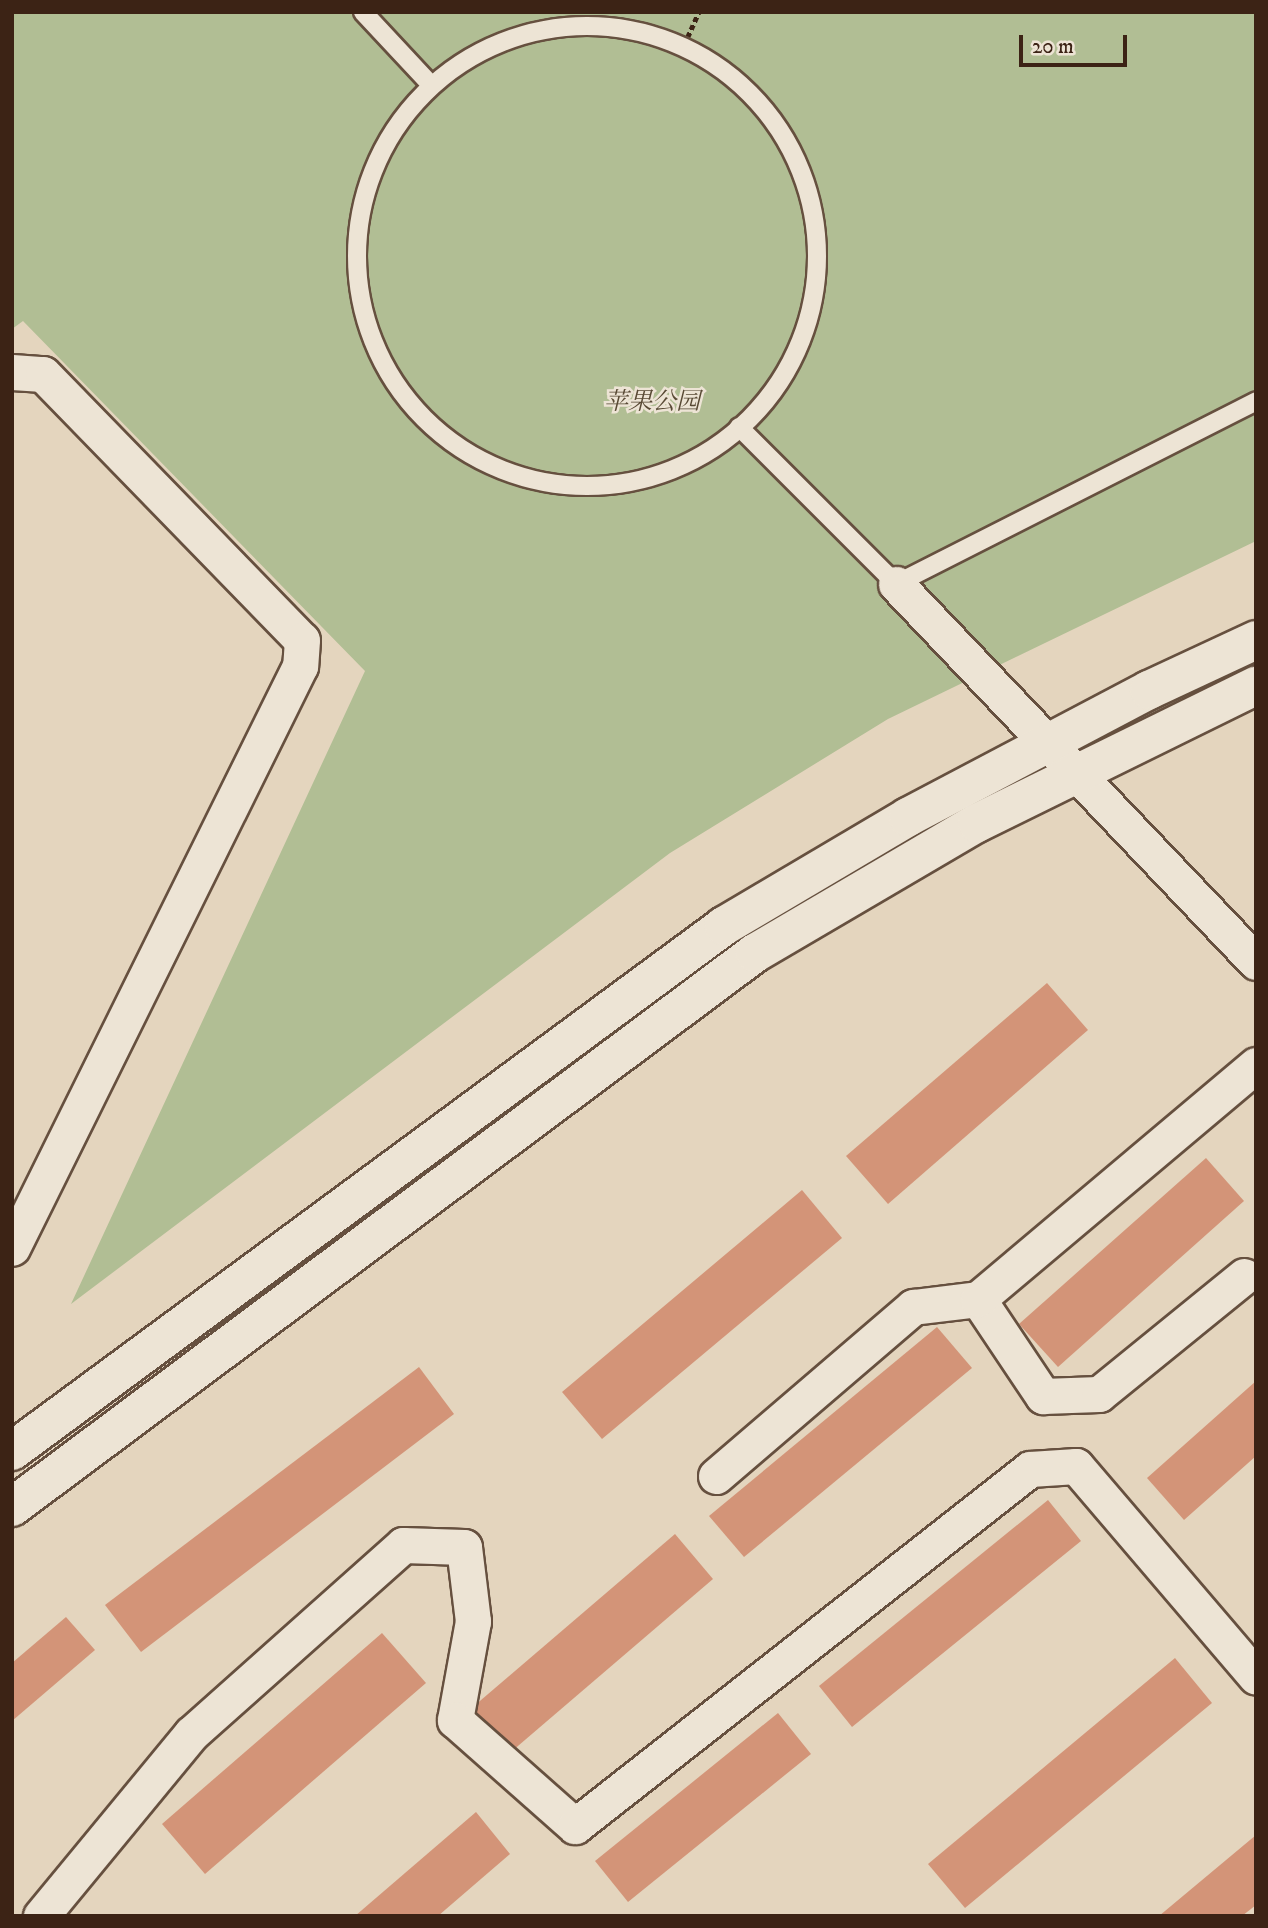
<!DOCTYPE html>
<meta charset="utf-8">
<style>
body{margin:0}
#map{position:relative;width:1268px;height:1928px;overflow:hidden;background:#e4d5be;font-family:"IM FELL DW Pica","Noto Serif SC",serif}
div>[style]{position:absolute}
[style*='--x']{left:calc(var(--x)*1px);top:calc(var(--y)*1px);width:calc(var(--w)*1px);rotate:calc(var(--a)*1deg)}
.green>*{inset:0;background:#b1be94}
.building>*{inset:0;background:#d39478}
.path>*{height:4.5px;margin-top:-2.25px;transform-origin:0;background:repeating-linear-gradient(90deg,#3c2315 0 5px,transparent 0 8.5px)}
.roads{filter:drop-shadow(2px 0 #66503f) drop-shadow(-2px 0 #66503f) drop-shadow(0 2px #66503f) drop-shadow(0 -2px #66503f)}
.lane>*{height:18px;margin:-9px;padding:0 9px;transform-origin:9px;border-radius:9px;background:#ede4d5}
.lane>.ring{margin:-9px;padding:0;box-sizing:content-box;background:none;border:18px solid #ede4d5;border-radius:50%}
.street>*{height:35px;margin:-17.5px;padding:0 17.5px;transform-origin:17.5px;border-radius:17.5px;background:#ede4d5}
.secondary>*{height:38px;margin:-19px;padding:0 19px;transform-origin:19px;border-radius:19px;background:#ede4d5}
span{translate:-50% -50%;white-space:nowrap;text-align:center;line-height:1.15;-webkit-text-stroke:5px #ede4d5;paint-order:stroke}
.park-label{font-size:24px;color:#594a35;font-style:italic}
.frame{position:absolute;inset:0;border:14px solid #3c2315;pointer-events:none}
.scale{position:absolute;left:1019px;top:35px;width:108px;height:32px;box-sizing:border-box;border:4px solid #3c2315;border-top:0;padding-left:9px;font-size:21px;line-height:24px;white-space:nowrap;color:#3c2315;-webkit-text-stroke:5px #ede4d5;paint-order:stroke}
</style>
<div id="map">
<div class="green">
<div style="clip-path:polygon(12px 12px,1256px 12px,1256px 541px,888px 719px,670px 853px,71px 1304px,365px 671px,23px 321px,12px 329px)"></div>
</div>
<div class="building">
<div style="clip-path:polygon(1047px 983px,1088px 1030px,888px 1204px,846px 1156px)"></div>
<div style="clip-path:polygon(1206px 1158px,1244px 1201px,1058px 1367px,1019px 1324px)"></div>
<div style="clip-path:polygon(802px 1190px,842px 1238px,602px 1439px,562px 1392px)"></div>
<div style="clip-path:polygon(937px 1327px,972px 1368px,744px 1557px,709px 1516px)"></div>
<div style="clip-path:polygon(419px 1367px,454px 1414px,141px 1652px,105px 1605px)"></div>
<div style="clip-path:polygon(1256px 1381px,1256px 1456px,1184px 1520px,1147px 1478px)"></div>
<div style="clip-path:polygon(1048px 1500px,1081px 1541px,852px 1727px,819px 1686px)"></div>
<div style="clip-path:polygon(675px 1534px,713px 1579px,505px 1757px,467px 1712px)"></div>
<div style="clip-path:polygon(66px 1617px,95px 1650px,12px 1721px,12px 1663px)"></div>
<div style="clip-path:polygon(382px 1633px,426px 1683px,205px 1874px,162px 1824px)"></div>
<div style="clip-path:polygon(1175px 1658px,1212px 1703px,965px 1908px,928px 1864px)"></div>
<div style="clip-path:polygon(778px 1713px,811px 1754px,628px 1902px,595px 1861px)"></div>
<div style="clip-path:polygon(476px 1812px,510px 1854px,438px 1916px,355px 1916px)"></div>
<div style="clip-path:polygon(1256px 1835px,1256px 1905px,1242px 1916px,1159px 1916px)"></div>
</div>
<div class="path">
<div style="--x:684;--y:45;--w:36;--a:-66"></div>
</div>
<div class="roads">
<div class="lane">
<div style="--x:363;--y:12;--w:100;--a:47"></div>
<div class="ring" style="left:357px;top:26px;width:442px;height:442px"></div>
<div style="--x:739;--y:427;--w:222;--a:45"></div>
<div style="--x:896;--y:584;--w:404;--a:-26.9"></div>
</div>
<div class="street">
<div style="--x:12;--y:372;--w:31;--a:4"></div>
<div style="--x:43;--y:374;--w:371;--a:45.8"></div>
<div style="--x:302;--y:640;--w:26;--a:94"></div>
<div style="--x:300;--y:666;--w:649;--a:116.33"></div>
<div style="--x:896;--y:584;--w:522;--a:46.4"></div>
<div style="--x:978;--y:1299;--w:117;--a:56.2"></div>
<div style="--x:1043;--y:1396;--w:56;--a:-2"></div>
<div style="--x:1099;--y:1394;--w:187;--a:-39.1"></div>
<div style="--x:716;--y:1476;--w:260;--a:-40.6"></div>
<div style="--x:913;--y:1307;--w:65;--a:-7"></div>
<div style="--x:978;--y:1299;--w:363;--a:-40.1"></div>
<div style="--x:41;--y:1916;--w:236;--a:-50.5"></div>
<div style="--x:191;--y:1734;--w:284;--a:-41.7"></div>
<div style="--x:403;--y:1545;--w:61;--a:1.9"></div>
<div style="--x:464;--y:1547;--w:75;--a:83.1"></div>
<div style="--x:473;--y:1621;--w:101;--a:100.3"></div>
<div style="--x:455;--y:1720;--w:160;--a:41.5"></div>
<div style="--x:575;--y:1826;--w:578;--a:-38.12"></div>
<div style="--x:1030;--y:1469;--w:46;--a:-3.7"></div>
<div style="--x:1076;--y:1466;--w:277;--a:49.5"></div>
</div>
<div class="secondary">
<div style="--x:12;--y:1451;--w:885;--a:-36.4"></div>
<div style="--x:724;--y:926;--w:214;--a:-30.6"></div>
<div style="--x:908;--y:817;--w:272;--a:-27.8"></div>
<div style="--x:1149;--y:690;--w:118;--a:-25"></div>
<div style="--x:12;--y:1507;--w:927;--a:-36.71"></div>
<div style="--x:755;--y:953;--w:257;--a:-30.4"></div>
<div style="--x:977;--y:823;--w:311;--a:-26.2"></div>
</div>
</div>
<div class="park-label">
<span style="left:652px;top:403px">苹果公园</span>
</div>
<div class="frame"></div>
<div class="scale">20 m</div>
</div>
